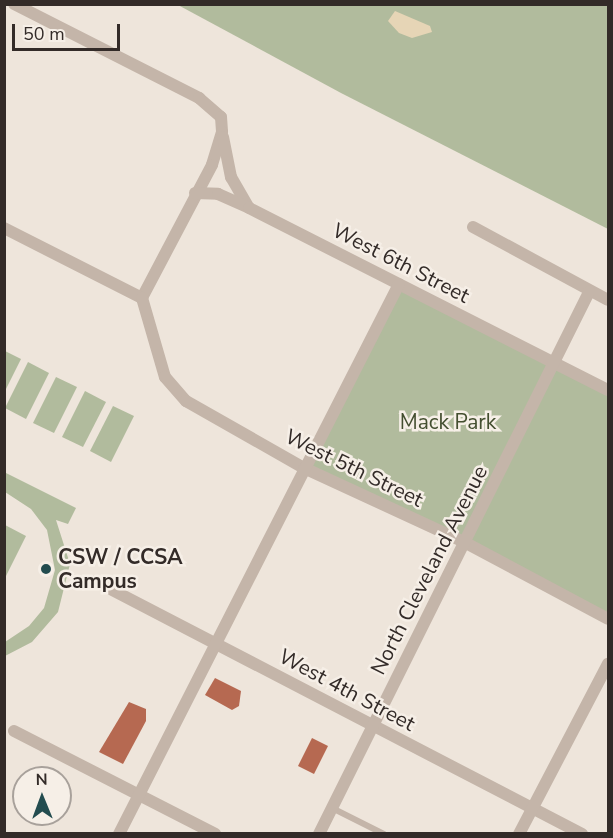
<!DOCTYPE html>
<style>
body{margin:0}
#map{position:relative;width:613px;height:838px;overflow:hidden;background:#eee5db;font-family:"Nunito Sans",sans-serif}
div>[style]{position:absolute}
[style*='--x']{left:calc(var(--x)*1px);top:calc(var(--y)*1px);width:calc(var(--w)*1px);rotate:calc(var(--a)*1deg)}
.green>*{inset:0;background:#b1bb9d}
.sand>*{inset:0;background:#e6d5b6}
.building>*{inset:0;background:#b66951}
.service>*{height:6px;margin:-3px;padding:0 3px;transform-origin:3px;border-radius:3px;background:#c4b5a9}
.minor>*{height:12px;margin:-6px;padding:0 6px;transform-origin:6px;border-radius:6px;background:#c4b5a9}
.dots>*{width:16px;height:16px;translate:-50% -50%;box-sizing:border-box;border:3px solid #f6efe7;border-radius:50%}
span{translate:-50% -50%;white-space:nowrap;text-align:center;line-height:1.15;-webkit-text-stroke:5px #f6efe7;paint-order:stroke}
.street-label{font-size:21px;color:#332b28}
.park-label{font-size:21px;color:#434e2f}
.poi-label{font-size:21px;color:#332b28;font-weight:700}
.left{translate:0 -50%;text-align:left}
.frame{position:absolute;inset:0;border:6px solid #332b28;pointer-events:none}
.north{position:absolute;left:12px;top:766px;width:60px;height:60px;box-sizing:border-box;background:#f6efe7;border:2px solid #a8a19b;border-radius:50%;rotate:359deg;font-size:16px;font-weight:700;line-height:24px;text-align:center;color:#332b28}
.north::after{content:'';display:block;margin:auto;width:21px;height:27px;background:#234c4f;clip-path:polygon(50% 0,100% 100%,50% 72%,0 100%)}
.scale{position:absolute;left:12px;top:24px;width:108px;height:27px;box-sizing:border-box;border:3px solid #332b28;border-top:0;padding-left:8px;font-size:18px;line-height:21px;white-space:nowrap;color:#332b28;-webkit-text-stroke:4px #f6efe7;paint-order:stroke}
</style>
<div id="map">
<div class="green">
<div style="clip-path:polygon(178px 5px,608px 5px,608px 229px,341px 93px)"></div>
<div style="clip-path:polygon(399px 284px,608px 390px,608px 619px,304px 468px)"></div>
<div style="clip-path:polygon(5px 351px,21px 359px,5px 391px)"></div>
<div style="clip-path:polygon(28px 362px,49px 373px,26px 419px,5px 408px)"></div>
<div style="clip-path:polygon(56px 377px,77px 387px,54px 433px,33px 423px)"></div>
<div style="clip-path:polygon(85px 391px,106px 402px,83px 447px,62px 437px)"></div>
<div style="clip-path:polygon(113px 406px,134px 416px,111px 462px,90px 451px)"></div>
<div style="clip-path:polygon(4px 472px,76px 508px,68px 524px,56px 520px,70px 564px,58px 612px,32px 642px,5px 656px,5px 642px,29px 626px,44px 608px,55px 570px,47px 530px,31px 509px,5px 492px)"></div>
<div style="clip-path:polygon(5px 525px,26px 536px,5px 578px)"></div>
</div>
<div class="sand">
<div style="clip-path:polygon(395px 11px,430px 26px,432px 32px,412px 38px,399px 33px,388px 21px)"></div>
</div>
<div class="building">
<div style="clip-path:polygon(215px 678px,241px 691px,239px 706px,232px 710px,205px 695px)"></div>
<div style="clip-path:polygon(129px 702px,146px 709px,146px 721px,123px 764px,99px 752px)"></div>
<div style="clip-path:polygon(312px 738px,328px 746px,314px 774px,298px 766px)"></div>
</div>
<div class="service">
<div style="--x:332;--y:808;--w:58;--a:26.6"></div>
</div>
<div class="minor">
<div style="--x:14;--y:4;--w:208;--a:26.9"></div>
<div style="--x:199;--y:98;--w:29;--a:41"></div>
<div style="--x:221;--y:117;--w:15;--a:86"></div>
<div style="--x:222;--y:132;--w:34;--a:107"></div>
<div style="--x:212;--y:165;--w:150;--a:117.8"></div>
<div style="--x:223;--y:137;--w:41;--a:78.7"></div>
<div style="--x:231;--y:177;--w:34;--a:60"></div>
<div style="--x:195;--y:193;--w:23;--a:2"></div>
<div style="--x:218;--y:194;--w:34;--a:24"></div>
<div style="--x:249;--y:208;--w:402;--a:26.9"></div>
<div style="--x:473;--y:227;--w:153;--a:28.4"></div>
<div style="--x:4;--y:228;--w:155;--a:26.9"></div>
<div style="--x:142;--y:298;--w:82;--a:73.8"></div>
<div style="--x:165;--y:377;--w:32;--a:49"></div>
<div style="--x:186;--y:401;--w:136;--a:29.6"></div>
<div style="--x:304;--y:468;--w:176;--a:24.8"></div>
<div style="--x:464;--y:542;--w:163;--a:28.1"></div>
<div style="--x:95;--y:581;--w:549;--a:27.45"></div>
<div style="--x:14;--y:731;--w:226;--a:27.1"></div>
<div style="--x:119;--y:834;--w:617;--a:-63.02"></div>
<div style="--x:319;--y:834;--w:606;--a:-63.52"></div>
<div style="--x:519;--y:834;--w:192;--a:-62.4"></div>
</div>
<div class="dots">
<div style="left:46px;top:569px;background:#234c4f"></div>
</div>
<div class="street-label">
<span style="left:401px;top:263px;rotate:27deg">West 6th Street</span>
<span style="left:354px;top:468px;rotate:26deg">West 5th Street</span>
<span style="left:429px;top:570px;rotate:-63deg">North Cleveland Avenue</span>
<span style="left:347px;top:690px;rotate:28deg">West 4th Street</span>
</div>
<div class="park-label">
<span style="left:448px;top:422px">Mack Park</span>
</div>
<div class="poi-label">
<span class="left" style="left:58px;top:569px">CSW / CCSA<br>Campus</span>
</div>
<div class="frame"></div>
<div class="north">N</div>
<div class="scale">50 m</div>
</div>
